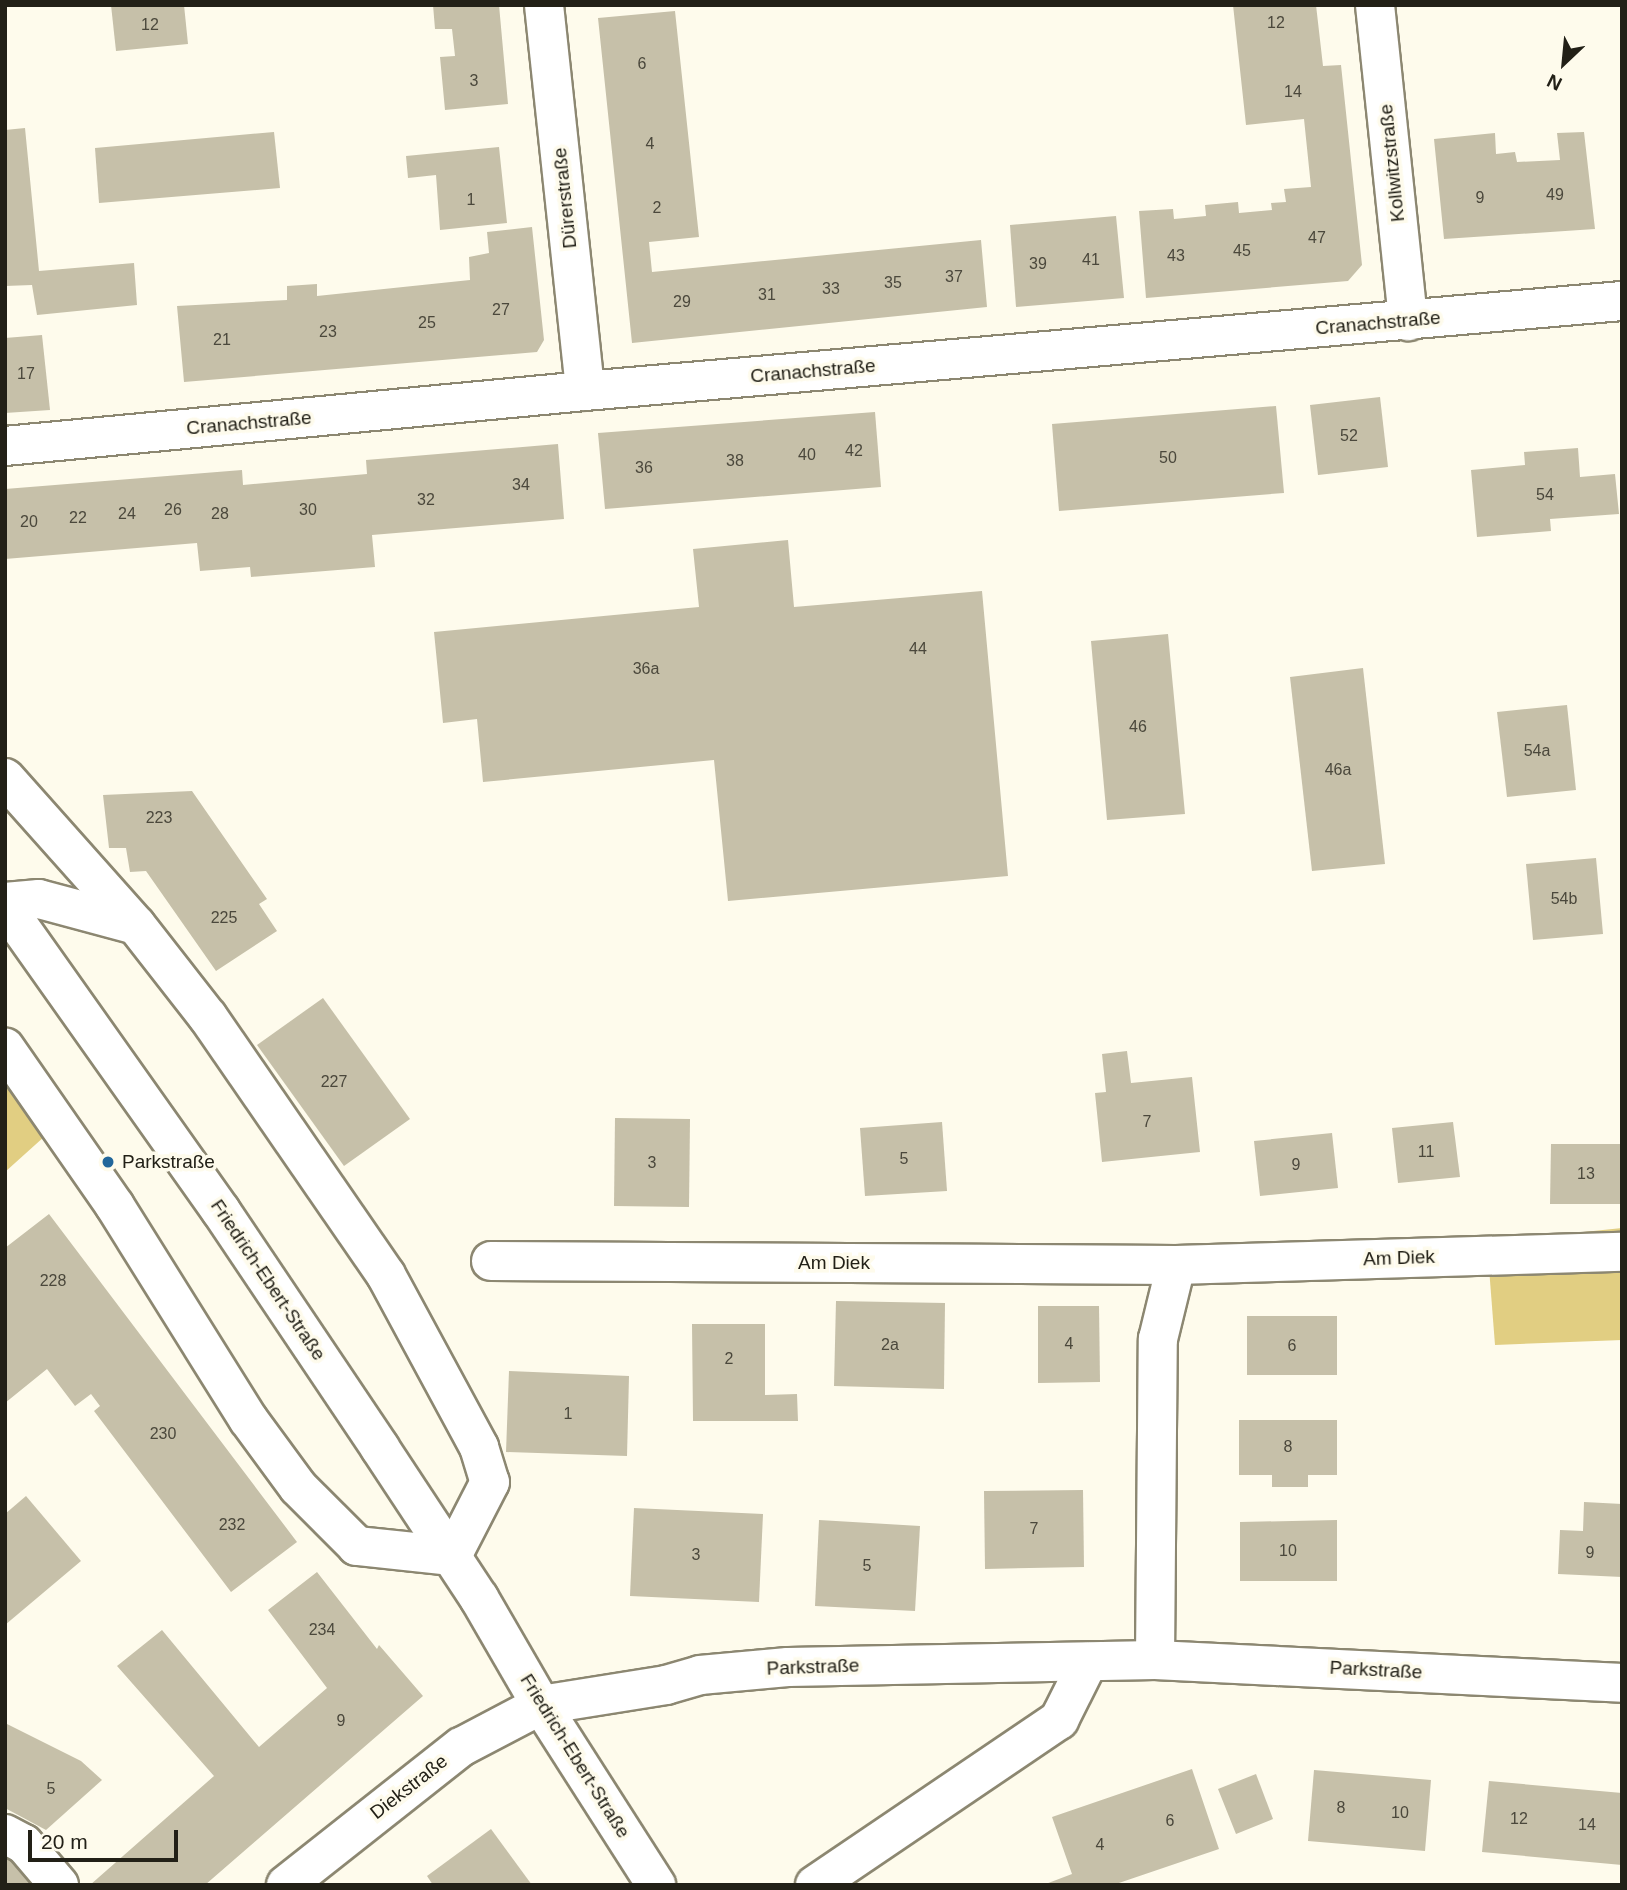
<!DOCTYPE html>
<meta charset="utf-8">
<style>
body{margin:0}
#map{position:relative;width:1627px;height:1890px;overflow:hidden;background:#fefbec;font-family:Arial,sans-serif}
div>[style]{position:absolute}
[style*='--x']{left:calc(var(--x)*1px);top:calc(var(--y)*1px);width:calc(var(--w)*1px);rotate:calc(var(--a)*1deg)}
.green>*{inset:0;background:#e1ce82}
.building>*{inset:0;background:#c6c0a9}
.roads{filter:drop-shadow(2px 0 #8c8771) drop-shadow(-2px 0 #8c8771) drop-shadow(0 2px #8c8771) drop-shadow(0 -2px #8c8771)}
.minor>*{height:38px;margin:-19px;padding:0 19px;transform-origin:19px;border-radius:19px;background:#fff}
.major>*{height:38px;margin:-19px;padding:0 19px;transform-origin:19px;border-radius:19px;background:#fff}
.dots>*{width:19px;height:19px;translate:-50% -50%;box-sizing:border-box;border:4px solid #fefbec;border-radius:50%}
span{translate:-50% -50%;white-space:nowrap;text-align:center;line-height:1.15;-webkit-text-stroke:7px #fefbec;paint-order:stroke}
.number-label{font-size:16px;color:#4b483c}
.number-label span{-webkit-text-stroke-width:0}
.street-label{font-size:19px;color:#222017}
.poi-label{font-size:19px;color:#222017}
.left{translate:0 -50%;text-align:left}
.frame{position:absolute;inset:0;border:7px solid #222017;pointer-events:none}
.north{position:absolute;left:1529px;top:28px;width:70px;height:70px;-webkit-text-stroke:5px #fefbec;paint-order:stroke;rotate:206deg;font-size:19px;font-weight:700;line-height:28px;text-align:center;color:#222017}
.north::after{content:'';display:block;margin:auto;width:24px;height:32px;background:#222017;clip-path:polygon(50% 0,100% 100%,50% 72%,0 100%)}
.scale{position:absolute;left:28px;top:1830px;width:150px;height:32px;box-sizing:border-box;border:4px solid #222017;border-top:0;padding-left:9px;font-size:21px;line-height:24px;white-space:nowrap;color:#222017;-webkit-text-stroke:5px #fefbec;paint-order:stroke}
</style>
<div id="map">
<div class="green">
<div style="clip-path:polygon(5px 1079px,45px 1136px,5px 1172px)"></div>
<div style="clip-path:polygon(1622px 1228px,1622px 1340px,1495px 1345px,1487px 1242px)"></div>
</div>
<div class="building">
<div style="clip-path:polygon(111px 5px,184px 5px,188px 44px,116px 51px)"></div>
<div style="clip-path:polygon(433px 5px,499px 5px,508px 104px,445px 110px,440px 57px,455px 56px,452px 29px,435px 29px)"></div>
<div style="clip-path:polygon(1233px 5px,1316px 5px,1323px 66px,1341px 65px,1362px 265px,1348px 281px,1146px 298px,1139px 211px,1173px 209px,1174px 219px,1206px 216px,1205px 205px,1238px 202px,1239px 213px,1272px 210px,1271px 203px,1286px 202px,1284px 189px,1311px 187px,1304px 119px,1246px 125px)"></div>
<div style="clip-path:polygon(675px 11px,699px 237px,649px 242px,652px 272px,981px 240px,987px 307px,632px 343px,598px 18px)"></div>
<div style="clip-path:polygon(25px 128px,39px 271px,134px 263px,137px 305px,37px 315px,32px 285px,5px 286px,5px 130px)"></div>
<div style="clip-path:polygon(274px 132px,280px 188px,99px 203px,95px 148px)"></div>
<div style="clip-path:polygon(1584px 132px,1595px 229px,1444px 239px,1434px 139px,1495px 133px,1496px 154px,1515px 152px,1517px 162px,1560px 160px,1557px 133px)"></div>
<div style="clip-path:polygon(499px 147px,507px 223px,440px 230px,436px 175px,408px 178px,406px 156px)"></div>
<div style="clip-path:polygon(1116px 216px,1124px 298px,1016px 307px,1010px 225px)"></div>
<div style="clip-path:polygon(532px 227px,544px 340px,537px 352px,184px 382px,177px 306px,287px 300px,287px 286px,317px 284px,317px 296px,470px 280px,469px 257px,489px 253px,487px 232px)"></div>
<div style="clip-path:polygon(42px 335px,50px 410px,5px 413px,5px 338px)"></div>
<div style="clip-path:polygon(1380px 397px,1388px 467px,1318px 475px,1310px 405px)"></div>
<div style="clip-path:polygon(1276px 406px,1284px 493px,1059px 511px,1052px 424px)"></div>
<div style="clip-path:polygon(875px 412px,881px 487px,605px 509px,598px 433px)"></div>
<div style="clip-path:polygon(558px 444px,564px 519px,372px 535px,375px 567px,251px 577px,250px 567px,200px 571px,197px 543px,5px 559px,5px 489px,242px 470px,243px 485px,367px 474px,366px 460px)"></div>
<div style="clip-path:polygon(1578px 448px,1580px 477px,1615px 474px,1619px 514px,1550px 519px,1551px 531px,1477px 537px,1471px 470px,1525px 465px,1524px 452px)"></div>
<div style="clip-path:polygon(788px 540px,794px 607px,982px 591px,1008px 876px,728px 901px,714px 760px,483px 782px,477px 719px,443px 723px,434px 632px,699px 607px,693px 549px)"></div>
<div style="clip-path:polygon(1168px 634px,1185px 814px,1107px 820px,1091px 641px)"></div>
<div style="clip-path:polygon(1363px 668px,1385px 864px,1312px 871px,1290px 677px)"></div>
<div style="clip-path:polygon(1567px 705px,1576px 790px,1507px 797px,1497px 712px)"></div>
<div style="clip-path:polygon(192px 791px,267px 899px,259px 904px,277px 931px,216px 971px,146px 871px,130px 872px,126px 848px,109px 848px,103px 795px)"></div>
<div style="clip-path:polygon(1596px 858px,1603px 934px,1533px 940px,1526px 864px)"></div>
<div style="clip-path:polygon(323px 998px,410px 1119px,344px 1166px,257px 1045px)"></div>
<div style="clip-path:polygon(1127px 1051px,1131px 1083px,1192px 1077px,1200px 1152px,1102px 1162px,1095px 1093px,1106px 1092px,1102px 1054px)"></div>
<div style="clip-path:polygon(615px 1118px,690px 1119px,689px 1207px,614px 1206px)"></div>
<div style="clip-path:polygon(942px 1122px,947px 1191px,865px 1196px,860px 1128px)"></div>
<div style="clip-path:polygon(1453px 1122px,1460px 1177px,1398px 1183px,1392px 1128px)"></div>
<div style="clip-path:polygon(1332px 1133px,1338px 1188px,1260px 1196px,1254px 1141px)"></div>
<div style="clip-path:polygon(1551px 1144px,1622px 1144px,1622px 1204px,1550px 1204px)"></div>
<div style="clip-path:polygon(49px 1214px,297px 1542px,231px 1592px,94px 1411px,100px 1406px,91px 1394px,75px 1406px,47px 1369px,5px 1403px,5px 1248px)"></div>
<div style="clip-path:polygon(836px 1301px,945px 1303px,944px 1389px,834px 1386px)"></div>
<div style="clip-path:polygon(1038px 1306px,1099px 1306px,1100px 1382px,1038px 1383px)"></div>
<div style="clip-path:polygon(1247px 1316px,1337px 1316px,1337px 1375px,1247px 1375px)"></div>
<div style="clip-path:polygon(692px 1324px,765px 1324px,765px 1395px,797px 1394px,798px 1421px,693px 1421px)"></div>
<div style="clip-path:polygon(509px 1371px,629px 1376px,627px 1456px,506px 1452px)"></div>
<div style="clip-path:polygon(1239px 1420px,1337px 1420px,1337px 1475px,1308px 1475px,1308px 1487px,1272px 1487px,1272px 1475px,1239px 1475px)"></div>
<div style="clip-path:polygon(1083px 1490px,1084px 1567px,985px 1569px,984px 1491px)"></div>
<div style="clip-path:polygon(26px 1496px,81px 1561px,5px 1625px,5px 1514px)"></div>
<div style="clip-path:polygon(1584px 1502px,1622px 1504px,1622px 1577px,1558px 1574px,1560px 1530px,1583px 1531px)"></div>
<div style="clip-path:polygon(634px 1508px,763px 1514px,759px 1602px,630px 1596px)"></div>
<div style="clip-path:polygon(819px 1520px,920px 1526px,915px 1611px,815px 1606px)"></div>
<div style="clip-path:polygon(1337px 1520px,1337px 1581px,1240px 1581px,1240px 1522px)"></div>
<div style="clip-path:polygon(317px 1572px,377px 1649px,379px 1645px,423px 1696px,205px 1885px,90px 1885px,214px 1776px,117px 1666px,162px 1630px,259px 1747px,327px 1688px,268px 1610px)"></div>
<div style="clip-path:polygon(5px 1723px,81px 1761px,102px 1780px,46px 1830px,5px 1808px)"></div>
<div style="clip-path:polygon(1192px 1769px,1219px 1849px,1113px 1885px,1043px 1885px,1072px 1874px,1052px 1817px)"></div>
<div style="clip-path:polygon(1314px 1770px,1431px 1780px,1425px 1851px,1308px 1841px)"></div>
<div style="clip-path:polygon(1256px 1774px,1273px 1819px,1236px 1834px,1218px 1789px)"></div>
<div style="clip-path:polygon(1489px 1781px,1622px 1793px,1622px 1865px,1482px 1852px)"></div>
<div style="clip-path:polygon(491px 1829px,532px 1885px,433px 1885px,427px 1876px)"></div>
<div style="clip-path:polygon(5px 1847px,45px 1885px,5px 1885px)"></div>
</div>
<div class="roads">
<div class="minor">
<div style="--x:544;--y:5;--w:388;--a:83.9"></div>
<div style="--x:1375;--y:5;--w:318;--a:84"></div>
<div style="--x:5;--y:446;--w:583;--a:-5.42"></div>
<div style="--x:585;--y:391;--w:1041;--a:-4.96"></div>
<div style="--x:5;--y:778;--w:197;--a:48.3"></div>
<div style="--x:136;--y:925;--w:117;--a:52"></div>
<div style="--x:208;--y:1017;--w:313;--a:55.4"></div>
<div style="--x:386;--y:1275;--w:196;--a:61.6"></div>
<div style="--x:479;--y:1447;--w:37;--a:73"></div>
<div style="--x:490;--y:1482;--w:83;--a:117.2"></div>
<div style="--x:452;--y:1556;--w:96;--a:-174"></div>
<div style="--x:357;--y:1546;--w:83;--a:-135"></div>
<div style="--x:298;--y:1487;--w:84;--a:-126.3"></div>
<div style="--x:248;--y:1419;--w:251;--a:-122"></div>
<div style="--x:115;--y:1206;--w:193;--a:-124.8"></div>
<div style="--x:5;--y:902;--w:34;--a:-5"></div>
<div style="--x:39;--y:899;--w:100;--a:15"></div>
<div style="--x:491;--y:1261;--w:685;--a:0.33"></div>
<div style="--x:1176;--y:1265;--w:446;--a:-1.7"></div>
<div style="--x:1155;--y:1660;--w:321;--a:-89.5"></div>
<div style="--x:1158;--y:1339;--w:76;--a:-76.3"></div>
<div style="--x:5;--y:1834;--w:21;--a:28"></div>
<div style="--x:24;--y:1844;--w:54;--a:49.5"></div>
<div style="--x:286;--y:1885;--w:223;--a:-38.3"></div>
<div style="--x:461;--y:1747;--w:90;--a:-27.7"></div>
<div style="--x:541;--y:1705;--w:127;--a:-9.1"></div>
<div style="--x:666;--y:1685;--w:35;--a:-16"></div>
<div style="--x:700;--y:1675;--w:88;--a:-5.2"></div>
<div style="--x:788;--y:1667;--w:367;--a:-1.1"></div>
<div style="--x:1155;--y:1660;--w:468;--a:2.8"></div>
<div style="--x:815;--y:1885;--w:295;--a:-34.1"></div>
<div style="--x:1059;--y:1720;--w:65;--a:-63.4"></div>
</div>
<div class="major">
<div style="--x:5;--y:906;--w:374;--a:54.7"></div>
<div style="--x:221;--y:1211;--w:285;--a:56.1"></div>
<div style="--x:380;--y:1448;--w:180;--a:56.6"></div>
<div style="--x:479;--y:1598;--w:124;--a:59.9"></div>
<div style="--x:541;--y:1705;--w:214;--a:57.4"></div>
</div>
</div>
<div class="dots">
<div style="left:108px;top:1162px;background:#21669b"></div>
</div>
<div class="number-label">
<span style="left:1276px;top:23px">12</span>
<span style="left:150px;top:25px">12</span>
<span style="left:642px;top:64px">6</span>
<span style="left:474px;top:81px">3</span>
<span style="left:1293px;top:92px">14</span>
<span style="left:650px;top:144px">4</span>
<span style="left:1555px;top:195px">49</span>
<span style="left:1480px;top:198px">9</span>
<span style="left:471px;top:200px">1</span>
<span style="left:657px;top:208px">2</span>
<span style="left:1317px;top:238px">47</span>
<span style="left:1242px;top:251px">45</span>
<span style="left:1176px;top:256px">43</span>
<span style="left:1091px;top:260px">41</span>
<span style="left:1038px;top:264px">39</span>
<span style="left:954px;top:277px">37</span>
<span style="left:893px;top:283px">35</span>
<span style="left:831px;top:289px">33</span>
<span style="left:767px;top:295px">31</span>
<span style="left:682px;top:302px">29</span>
<span style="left:501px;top:310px">27</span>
<span style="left:427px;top:323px">25</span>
<span style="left:328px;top:332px">23</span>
<span style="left:222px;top:340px">21</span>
<span style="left:26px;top:374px">17</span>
<span style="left:1349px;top:436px">52</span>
<span style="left:854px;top:451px">42</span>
<span style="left:807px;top:455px">40</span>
<span style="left:1168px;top:458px">50</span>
<span style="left:735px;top:461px">38</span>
<span style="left:644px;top:468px">36</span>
<span style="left:521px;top:485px">34</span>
<span style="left:1545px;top:495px">54</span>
<span style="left:426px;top:500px">32</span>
<span style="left:173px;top:510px">26</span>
<span style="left:308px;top:510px">30</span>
<span style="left:127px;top:514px">24</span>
<span style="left:220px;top:514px">28</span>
<span style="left:78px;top:518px">22</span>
<span style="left:29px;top:522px">20</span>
<span style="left:918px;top:649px">44</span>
<span style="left:646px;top:669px">36a</span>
<span style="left:1138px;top:727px">46</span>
<span style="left:1537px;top:751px">54a</span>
<span style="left:1338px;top:770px">46a</span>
<span style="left:159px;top:818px">223</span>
<span style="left:1564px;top:899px">54b</span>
<span style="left:224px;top:918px">225</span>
<span style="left:334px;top:1082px">227</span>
<span style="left:1147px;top:1122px">7</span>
<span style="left:1426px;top:1152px">11</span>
<span style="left:904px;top:1159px">5</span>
<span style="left:652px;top:1163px">3</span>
<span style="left:1296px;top:1165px">9</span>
<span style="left:1586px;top:1174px">13</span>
<span style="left:53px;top:1281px">228</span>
<span style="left:1069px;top:1344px">4</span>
<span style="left:890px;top:1345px">2a</span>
<span style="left:1292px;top:1346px">6</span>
<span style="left:729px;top:1359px">2</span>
<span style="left:568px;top:1414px">1</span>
<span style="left:163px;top:1434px">230</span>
<span style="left:1288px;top:1447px">8</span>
<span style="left:232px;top:1525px">232</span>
<span style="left:1034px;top:1529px">7</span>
<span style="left:1288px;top:1551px">10</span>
<span style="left:1590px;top:1553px">9</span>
<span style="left:696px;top:1555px">3</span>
<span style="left:867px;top:1566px">5</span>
<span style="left:322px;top:1630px">234</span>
<span style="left:341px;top:1721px">9</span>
<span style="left:51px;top:1789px">5</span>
<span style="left:1341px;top:1808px">8</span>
<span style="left:1400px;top:1813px">10</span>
<span style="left:1519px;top:1819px">12</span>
<span style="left:1170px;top:1821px">6</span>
<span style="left:1587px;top:1825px">14</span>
<span style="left:1100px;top:1845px">4</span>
</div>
<div class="street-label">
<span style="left:1392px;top:163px;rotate:-96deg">Kollwitzstraße</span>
<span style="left:565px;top:198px;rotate:-96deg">Dürerstraße</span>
<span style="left:1378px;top:323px;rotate:-5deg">Cranachstraße</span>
<span style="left:813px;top:371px;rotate:-5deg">Cranachstraße</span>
<span style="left:249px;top:423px;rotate:-5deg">Cranachstraße</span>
<span style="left:1399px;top:1258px;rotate:-2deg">Am Diek</span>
<span style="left:834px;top:1263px">Am Diek</span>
<span style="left:268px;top:1280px;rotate:56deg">Friedrich-Ebert-Straße</span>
<span style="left:813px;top:1667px;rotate:-2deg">Parkstraße</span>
<span style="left:1376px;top:1670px;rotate:3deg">Parkstraße</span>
<span style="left:575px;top:1756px;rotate:58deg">Friedrich-Ebert-Straße</span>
<span style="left:409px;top:1787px;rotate:-38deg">Diekstraße</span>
</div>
<div class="poi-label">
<span class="left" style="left:122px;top:1162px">Parkstraße</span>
</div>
<div class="frame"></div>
<div class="north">N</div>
<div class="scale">20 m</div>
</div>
